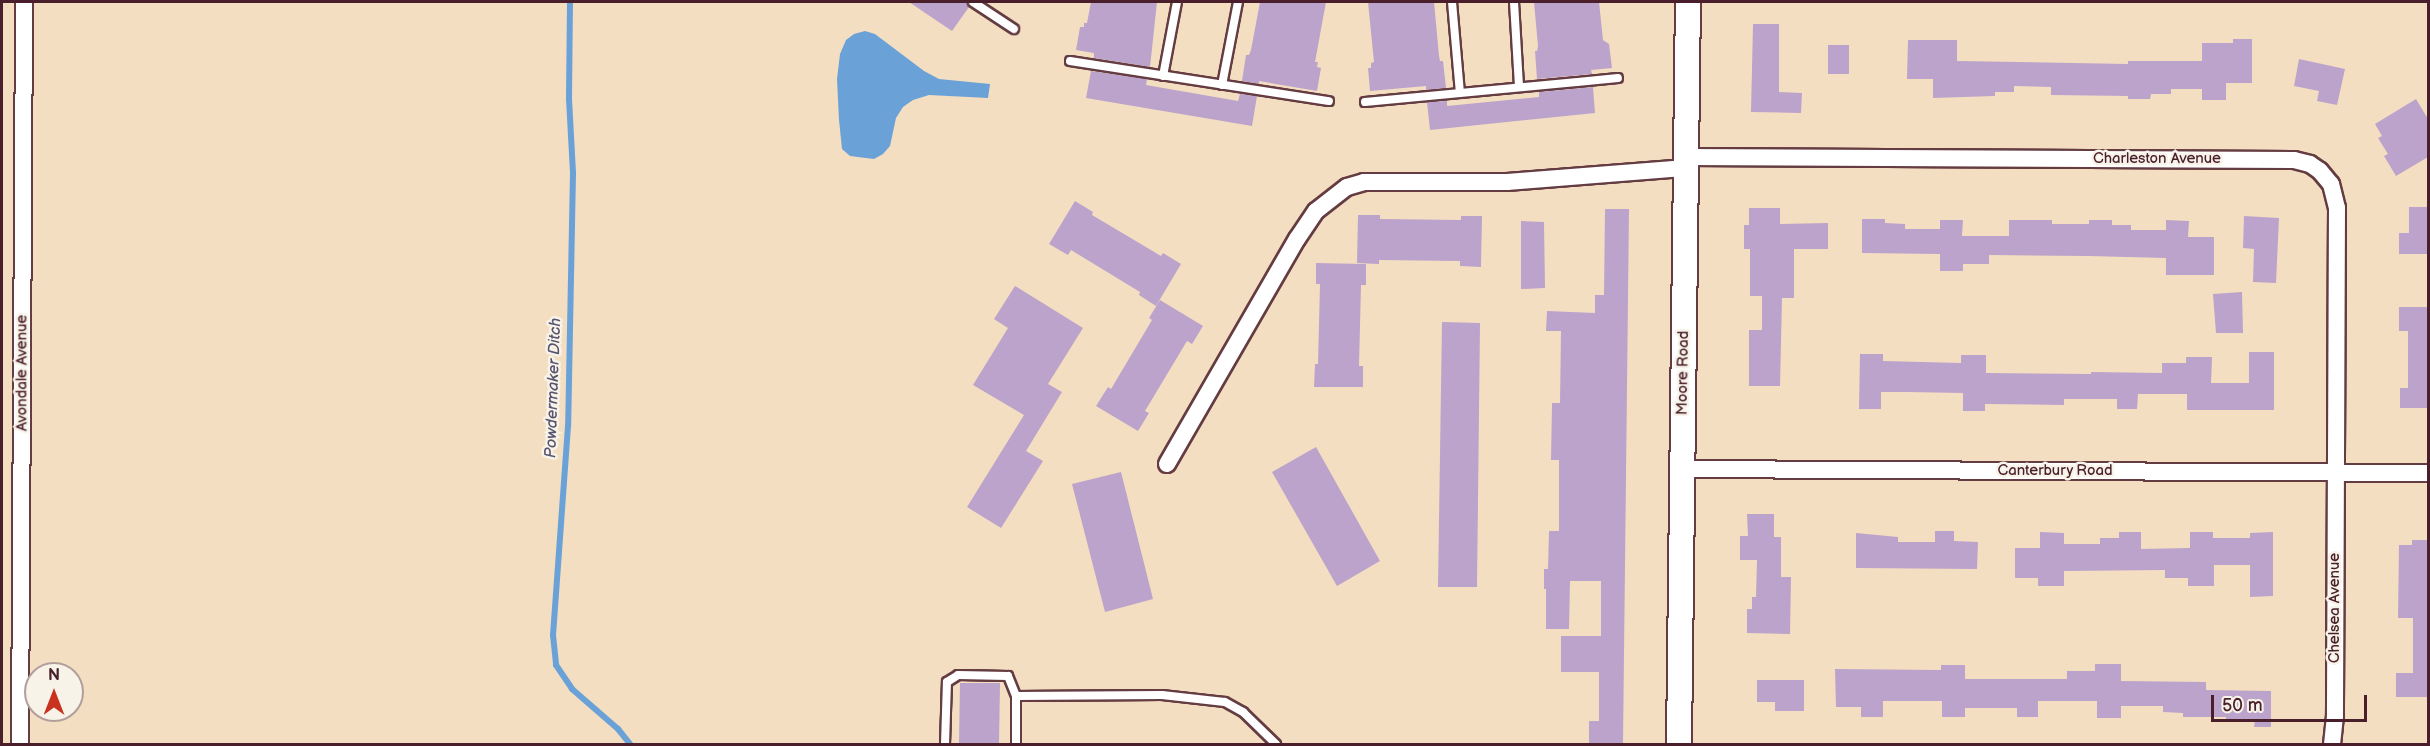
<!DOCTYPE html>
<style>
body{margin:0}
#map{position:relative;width:2430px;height:746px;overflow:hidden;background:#f4dec1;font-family:"Balsamiq Sans",sans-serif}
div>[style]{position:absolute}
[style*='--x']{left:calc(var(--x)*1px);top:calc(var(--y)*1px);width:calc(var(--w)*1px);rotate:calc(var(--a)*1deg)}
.water>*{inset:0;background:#6aa2d8}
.stream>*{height:6px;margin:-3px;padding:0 3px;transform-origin:3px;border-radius:3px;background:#6aa2d8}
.building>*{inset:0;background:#bca3cb}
.roads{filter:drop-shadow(2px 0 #643c42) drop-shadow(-2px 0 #643c42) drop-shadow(0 2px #643c42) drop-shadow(0 -2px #643c42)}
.lane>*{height:8px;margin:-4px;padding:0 4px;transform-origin:4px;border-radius:4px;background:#fff}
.street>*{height:16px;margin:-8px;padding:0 8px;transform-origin:8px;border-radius:8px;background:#fff}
.secondary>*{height:24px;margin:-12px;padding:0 12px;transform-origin:12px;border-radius:12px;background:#fff}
span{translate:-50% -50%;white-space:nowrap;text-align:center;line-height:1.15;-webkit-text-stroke:5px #f7f3e8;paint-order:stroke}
.street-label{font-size:15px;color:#4a1f2b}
.water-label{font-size:16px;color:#575370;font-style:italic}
.frame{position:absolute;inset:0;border:3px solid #4a1f2b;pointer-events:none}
.north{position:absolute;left:24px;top:662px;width:60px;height:60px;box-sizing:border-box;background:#f7f3e8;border:2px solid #b29e9c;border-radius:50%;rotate:0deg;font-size:16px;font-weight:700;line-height:24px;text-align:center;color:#4a1f2b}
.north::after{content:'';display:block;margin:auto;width:21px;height:27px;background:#c8321e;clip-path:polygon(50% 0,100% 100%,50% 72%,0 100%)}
.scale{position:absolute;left:2211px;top:695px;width:156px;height:27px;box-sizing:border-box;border:3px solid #4a1f2b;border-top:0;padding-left:8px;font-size:18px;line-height:21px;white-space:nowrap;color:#4a1f2b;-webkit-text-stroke:4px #f7f3e8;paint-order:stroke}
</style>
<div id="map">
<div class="water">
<div style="clip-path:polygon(865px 31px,875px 34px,924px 71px,939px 79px,990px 84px,988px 98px,929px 95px,913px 100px,903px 107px,896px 118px,890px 146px,883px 154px,874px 159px,850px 156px,842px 149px,839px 120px,837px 79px,840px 54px,846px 40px,854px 34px)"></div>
</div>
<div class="stream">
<div style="--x:570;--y:2;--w:97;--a:90.6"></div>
<div style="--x:569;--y:99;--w:74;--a:86.9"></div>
<div style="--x:573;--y:173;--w:253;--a:91.1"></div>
<div style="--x:568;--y:426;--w:210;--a:94.1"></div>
<div style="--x:553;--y:635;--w:30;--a:84"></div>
<div style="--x:556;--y:665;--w:29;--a:56"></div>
<div style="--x:572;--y:689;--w:61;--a:41"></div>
<div style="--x:618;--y:729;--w:19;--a:51"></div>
</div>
<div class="building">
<div style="clip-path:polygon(909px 2px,967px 2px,969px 7px,952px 31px)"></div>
<div style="clip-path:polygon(1091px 2px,1157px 2px,1150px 67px,1094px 58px,1094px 53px,1076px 50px,1080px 27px,1084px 27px,1084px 23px,1087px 23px)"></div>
<div style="clip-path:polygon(1260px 2px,1326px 2px,1315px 62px,1318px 62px,1317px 67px,1321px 68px,1317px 91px,1259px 81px,1259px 84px,1242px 81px,1246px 55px,1249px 55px,1251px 50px)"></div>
<div style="clip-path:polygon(1368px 2px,1434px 2px,1439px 56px,1440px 61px,1443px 61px,1446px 88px,1426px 90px,1426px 86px,1370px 91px,1368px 68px,1371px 68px,1371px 63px,1374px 62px)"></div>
<div style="clip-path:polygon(1534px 2px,1599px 2px,1603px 40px,1609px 44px,1612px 68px,1591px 70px,1592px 74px,1537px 79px,1535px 51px,1537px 51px,1538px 46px)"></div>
<div style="clip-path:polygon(1753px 24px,1779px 24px,1779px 92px,1802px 93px,1801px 113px,1751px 112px)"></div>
<div style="clip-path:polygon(2233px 39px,2252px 39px,2252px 83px,2226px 83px,2226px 100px,2202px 100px,2202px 89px,2171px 89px,2171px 94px,2151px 94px,2150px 99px,2128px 99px,2128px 96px,2051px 95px,2051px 87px,2014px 86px,2014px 92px,1995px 92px,1995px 96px,1933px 98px,1933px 79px,1907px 79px,1908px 40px,1957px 40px,1957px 61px,2128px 64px,2128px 61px,2202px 61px,2202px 43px,2233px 43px)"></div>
<div style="clip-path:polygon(1828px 45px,1849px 45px,1849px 74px,1828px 74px)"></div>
<div style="clip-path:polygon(2299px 59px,2345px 69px,2337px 105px,2317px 101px,2319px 91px,2294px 86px)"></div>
<div style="clip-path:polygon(1091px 71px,1147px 79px,1146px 85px,1238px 101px,1240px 94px,1257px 96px,1252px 126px,1086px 98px)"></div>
<div style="clip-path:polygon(1593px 87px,1595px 113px,1430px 130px,1427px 102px,1447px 101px,1447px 106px,1539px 97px,1539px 92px)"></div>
<div style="clip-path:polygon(2416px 99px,2428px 119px,2428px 157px,2396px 176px,2384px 156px,2388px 154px,2378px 138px,2382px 136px,2375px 124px)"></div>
<div style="clip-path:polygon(1075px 201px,1093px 212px,1092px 215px,1161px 256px,1163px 253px,1181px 264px,1156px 306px,1139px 295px,1140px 292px,1071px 250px,1068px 255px,1049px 244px)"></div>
<div style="clip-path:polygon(2409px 207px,2428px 207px,2428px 254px,2399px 254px,2399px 233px,2409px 233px)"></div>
<div style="clip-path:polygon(1749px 208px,1780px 208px,1780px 224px,1828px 223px,1828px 249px,1794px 249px,1794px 298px,1782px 298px,1780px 386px,1749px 386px,1749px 330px,1762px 330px,1762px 296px,1750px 296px,1750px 249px,1744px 249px,1744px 225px,1749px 225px)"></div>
<div style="clip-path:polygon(1605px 209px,1629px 209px,1623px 744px,1589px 744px,1589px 721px,1599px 721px,1599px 672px,1561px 672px,1561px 636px,1601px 636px,1601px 581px,1570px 581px,1569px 629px,1546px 629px,1546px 589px,1544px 589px,1544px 569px,1548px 569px,1549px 531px,1559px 531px,1559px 460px,1551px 460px,1552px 403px,1560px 403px,1561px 331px,1546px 331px,1547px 311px,1595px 313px,1595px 295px,1604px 295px)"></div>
<div style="clip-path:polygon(1358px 215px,1380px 215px,1380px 219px,1461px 220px,1461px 216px,1482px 216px,1481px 267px,1460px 266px,1460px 261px,1379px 260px,1379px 264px,1357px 263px)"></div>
<div style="clip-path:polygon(2244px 216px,2279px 218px,2276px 283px,2253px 282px,2254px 249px,2243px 248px)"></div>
<div style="clip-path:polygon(1862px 219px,1885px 219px,1885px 223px,1905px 224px,1905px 229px,1940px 229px,1940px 220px,1963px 220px,1962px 236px,2009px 236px,2009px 220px,2052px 220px,2052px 224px,2089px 224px,2089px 220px,2112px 220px,2112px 225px,2131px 225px,2131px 230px,2166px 230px,2166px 220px,2189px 221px,2188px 237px,2214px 237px,2214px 275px,2166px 275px,2166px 258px,2088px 256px,1989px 255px,1989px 264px,1963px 264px,1963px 271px,1940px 271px,1940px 254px,1862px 253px)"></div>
<div style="clip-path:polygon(1521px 221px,1544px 222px,1545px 288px,1521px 289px)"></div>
<div style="clip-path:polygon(1316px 263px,1366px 264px,1366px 285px,1361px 285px,1359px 366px,1363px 366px,1363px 387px,1314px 387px,1315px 364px,1318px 364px,1320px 284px,1316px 284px)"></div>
<div style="clip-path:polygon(1015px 286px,1083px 328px,1048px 384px,1062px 392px,1026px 451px,1043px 461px,1001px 528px,967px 507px,1024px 415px,973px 385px,1008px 328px,994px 319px)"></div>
<div style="clip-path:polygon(2242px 292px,2243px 333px,2216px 333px,2213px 294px)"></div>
<div style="clip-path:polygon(1160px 300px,1203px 326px,1192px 344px,1187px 341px,1145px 411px,1149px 413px,1138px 431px,1096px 406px,1108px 387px,1111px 389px,1152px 320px,1149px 318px)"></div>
<div style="clip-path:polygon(2399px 307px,2428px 307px,2428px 408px,2400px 408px,2400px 388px,2408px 388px,2408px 331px,2399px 331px)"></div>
<div style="clip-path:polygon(1442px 322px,1480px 323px,1477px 587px,1438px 587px)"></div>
<div style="clip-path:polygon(2249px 352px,2274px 352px,2274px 410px,2187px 410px,2187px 394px,2138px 394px,2137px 409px,2117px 409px,2117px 399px,2064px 399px,2064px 405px,1985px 404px,1985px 411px,1963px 411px,1963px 393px,1907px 392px,1881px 392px,1881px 409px,1859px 409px,1860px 354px,1883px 354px,1883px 361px,1961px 363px,1961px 355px,1986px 355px,1986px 373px,2091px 374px,2091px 372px,2162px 373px,2162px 363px,2186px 363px,2186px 357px,2212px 357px,2211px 383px,2249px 383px)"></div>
<div style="clip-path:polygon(1316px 447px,1380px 561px,1337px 586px,1272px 472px)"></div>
<div style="clip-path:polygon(1121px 472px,1153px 599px,1105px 612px,1072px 484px)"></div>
<div style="clip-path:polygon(1747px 514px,1774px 514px,1774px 537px,1781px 537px,1781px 577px,1791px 577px,1790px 634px,1747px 633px,1747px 609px,1752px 609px,1752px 597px,1756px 597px,1757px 560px,1740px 560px,1740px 536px,1748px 536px)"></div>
<div style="clip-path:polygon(1935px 531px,1954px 531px,1954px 541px,1978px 542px,1977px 569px,1856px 568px,1856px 533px,1898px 537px,1898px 542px,1935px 542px)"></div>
<div style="clip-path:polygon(2040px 532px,2064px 533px,2064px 544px,2100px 544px,2100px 538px,2119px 538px,2119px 532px,2141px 532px,2141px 549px,2190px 548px,2190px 532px,2213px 532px,2213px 538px,2250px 538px,2250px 533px,2273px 532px,2273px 596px,2250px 597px,2250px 565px,2214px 565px,2214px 586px,2188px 586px,2188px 578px,2165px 578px,2165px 570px,2064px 571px,2064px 586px,2038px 586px,2038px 578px,2015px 578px,2015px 548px,2040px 548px)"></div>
<div style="clip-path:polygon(2412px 540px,2428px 540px,2428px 697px,2396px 697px,2396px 673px,2413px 673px,2413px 618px,2398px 618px,2399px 545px,2412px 545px)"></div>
<div style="clip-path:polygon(2095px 664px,2121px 664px,2121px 681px,2206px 682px,2206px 690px,2271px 691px,2271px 727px,2254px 727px,2255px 720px,2226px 720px,2226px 717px,2183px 717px,2183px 713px,2163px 712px,2163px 706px,2121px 706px,2121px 718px,2097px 718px,2097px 701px,2038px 701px,2038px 717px,2017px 717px,2017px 708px,1965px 708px,1965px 717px,1942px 717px,1942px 701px,1883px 701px,1883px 717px,1861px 717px,1861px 707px,1836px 707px,1835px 669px,1941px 670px,1941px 665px,1965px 665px,1965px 679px,2067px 679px,2067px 671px,2095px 671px)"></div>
<div style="clip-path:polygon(1757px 680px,1804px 680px,1804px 711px,1775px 711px,1775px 702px,1757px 702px)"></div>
<div style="clip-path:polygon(960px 683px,1000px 683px,999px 744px,959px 744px)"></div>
</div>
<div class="roads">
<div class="lane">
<div style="--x:973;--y:2;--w:49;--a:33.4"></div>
<div style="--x:1452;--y:2;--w:91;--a:85"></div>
<div style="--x:1514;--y:2;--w:85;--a:86.6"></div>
<div style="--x:1070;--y:61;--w:262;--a:8.8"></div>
<div style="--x:1163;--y:76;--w:75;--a:-79.3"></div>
<div style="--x:1222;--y:85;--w:85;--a:-79.1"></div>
<div style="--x:1365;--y:102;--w:254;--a:-5.4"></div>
<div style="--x:945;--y:744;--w:62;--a:-88.2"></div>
<div style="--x:947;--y:682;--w:13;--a:-32"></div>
<div style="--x:958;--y:675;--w:50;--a:1.1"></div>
<div style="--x:1008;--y:676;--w:22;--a:68"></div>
<div style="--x:1016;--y:744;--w:48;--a:-90"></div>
<div style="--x:1016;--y:696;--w:146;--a:-0.4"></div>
<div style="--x:1162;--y:695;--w:63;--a:6.3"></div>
<div style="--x:1225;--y:702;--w:21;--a:29"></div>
<div style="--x:1243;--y:712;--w:46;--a:44.1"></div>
</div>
<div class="street">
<div style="--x:1686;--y:157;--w:608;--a:0.28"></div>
<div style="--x:2294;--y:160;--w:16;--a:14"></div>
<div style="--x:2310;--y:164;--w:12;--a:35"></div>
<div style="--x:2320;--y:171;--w:17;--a:50"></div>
<div style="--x:2331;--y:184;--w:25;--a:76"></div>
<div style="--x:2337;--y:208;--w:508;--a:90.23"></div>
<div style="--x:2335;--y:716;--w:28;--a:96"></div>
<div style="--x:1167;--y:464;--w:260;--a:-60"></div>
<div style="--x:1297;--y:239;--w:34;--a:-56"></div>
<div style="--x:1316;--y:211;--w:39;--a:-38"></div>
<div style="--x:1347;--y:187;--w:18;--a:-16"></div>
<div style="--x:1364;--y:182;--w:143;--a:0"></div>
<div style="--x:1507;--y:182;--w:180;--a:-4.5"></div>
<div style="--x:1682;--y:469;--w:746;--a:0.31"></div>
<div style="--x:20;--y:744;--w:742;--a:-89.69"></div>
</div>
<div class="secondary">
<div style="--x:1679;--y:744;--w:742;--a:-89.31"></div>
</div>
</div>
<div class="street-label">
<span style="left:2157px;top:159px">Charleston Avenue</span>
<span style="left:22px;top:373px;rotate:-90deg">Avondale Avenue</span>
<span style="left:1683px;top:373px;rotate:-89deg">Moore Road</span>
<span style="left:2055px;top:471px">Canterbury Road</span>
<span style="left:2335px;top:608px;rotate:-90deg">Chelsea Avenue</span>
</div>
<div class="water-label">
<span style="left:554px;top:388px;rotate:-88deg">Powdermaker Ditch</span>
</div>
<div class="frame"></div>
<div class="north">N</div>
<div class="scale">50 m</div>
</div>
